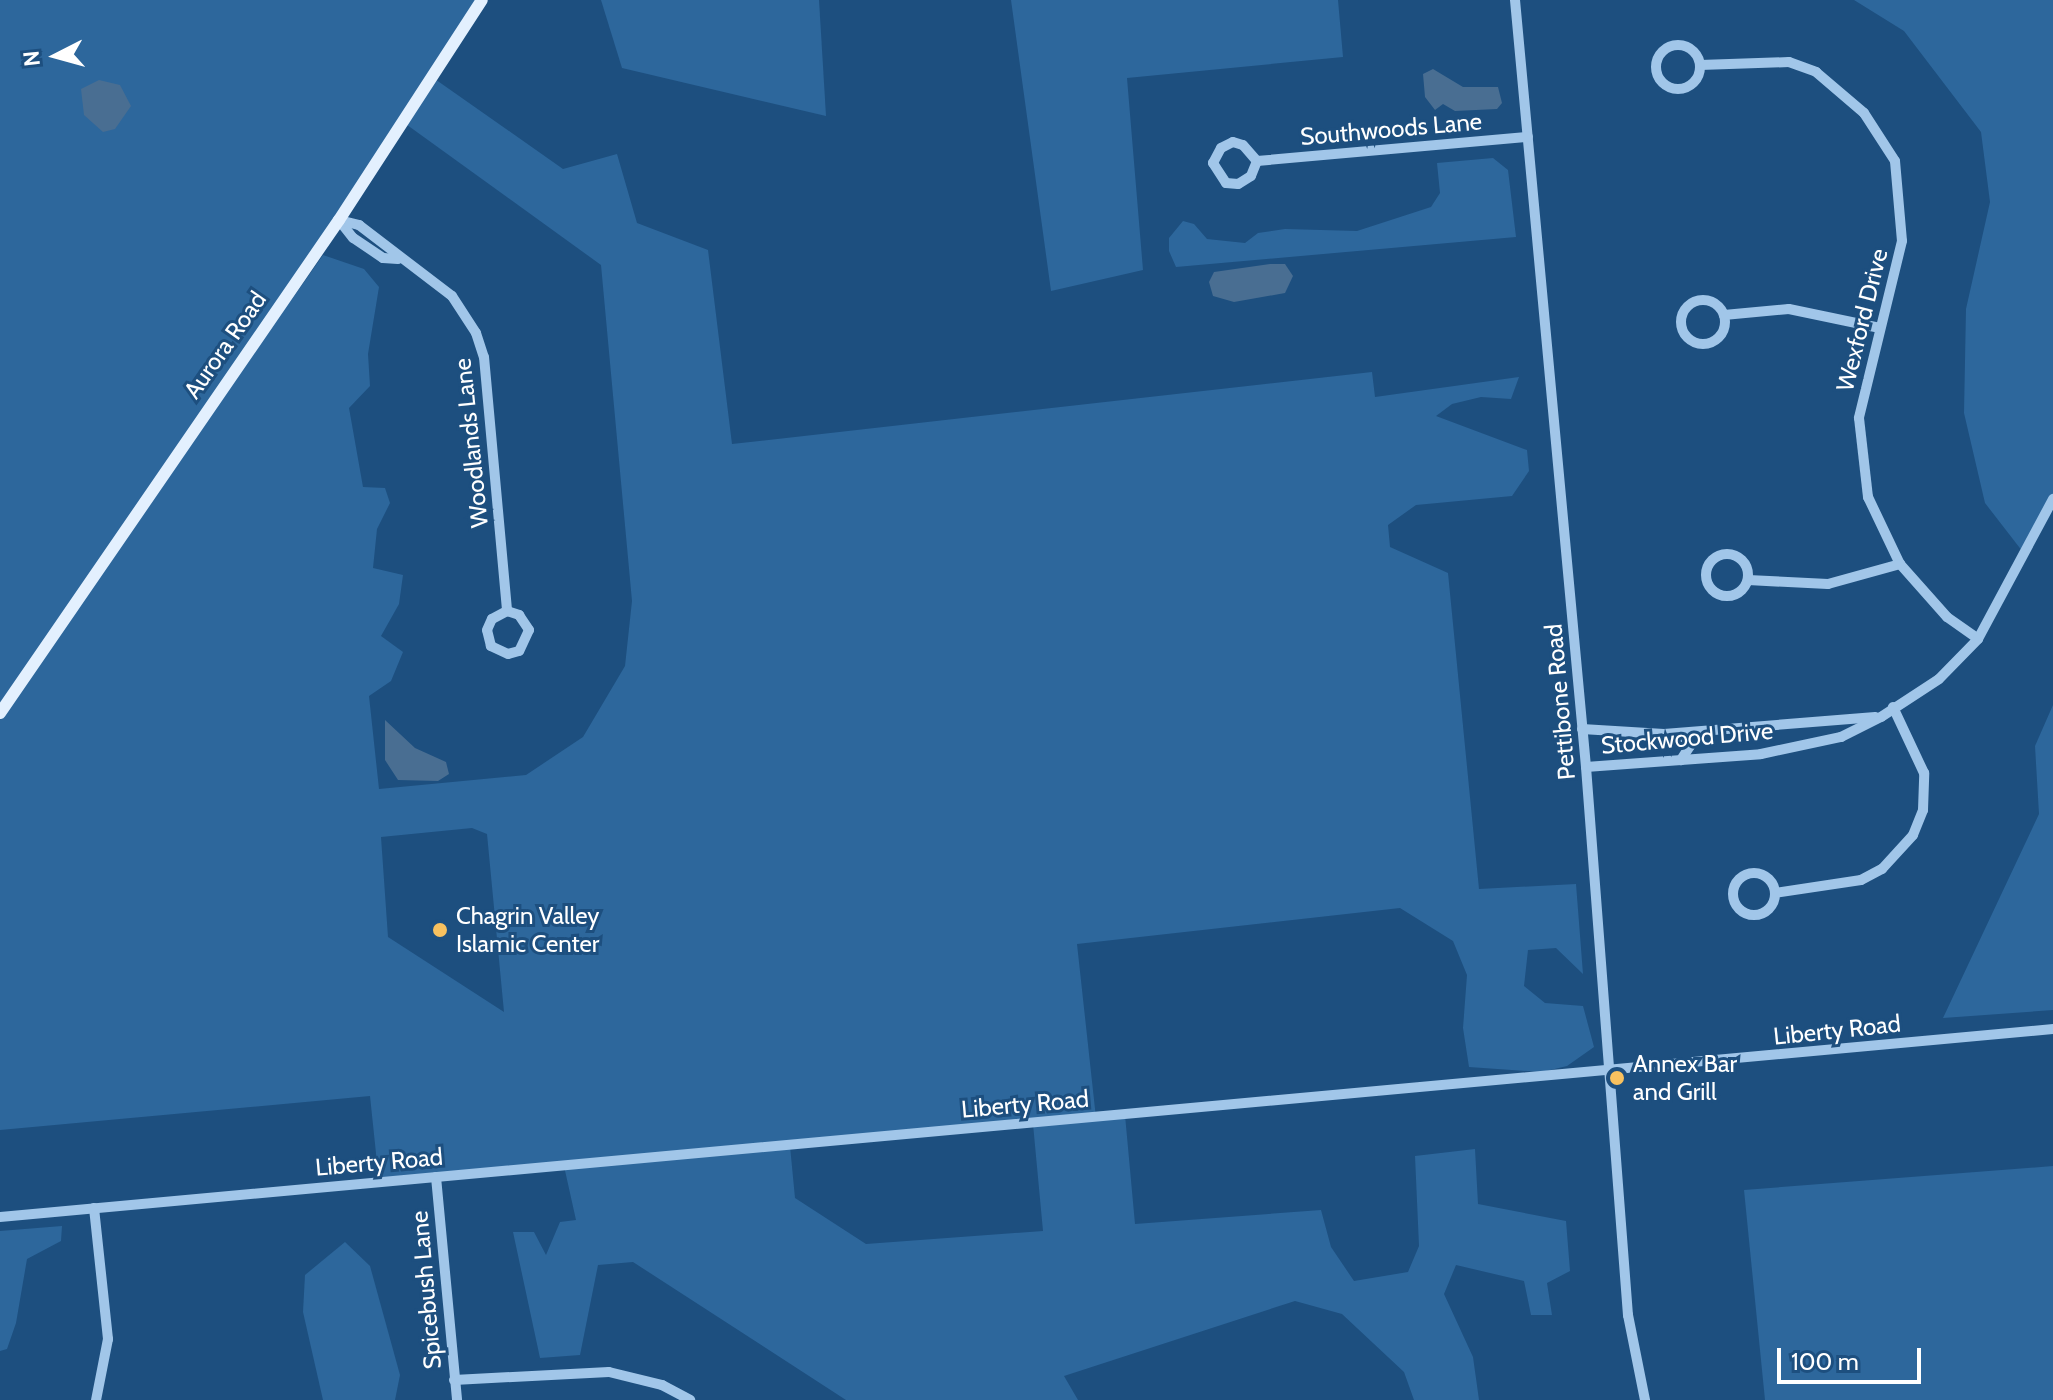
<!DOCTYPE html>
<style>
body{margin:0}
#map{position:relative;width:2053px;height:1400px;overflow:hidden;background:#1d4f7f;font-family:Cabin,sans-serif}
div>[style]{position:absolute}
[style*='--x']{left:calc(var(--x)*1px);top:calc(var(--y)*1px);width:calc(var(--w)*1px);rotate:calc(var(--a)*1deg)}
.green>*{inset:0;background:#2d679c}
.water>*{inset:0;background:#496e92}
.minor>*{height:10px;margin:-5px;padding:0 5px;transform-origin:5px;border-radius:5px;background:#a1c6e9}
.minor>.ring{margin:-5px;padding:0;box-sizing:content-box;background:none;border:10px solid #a1c6e9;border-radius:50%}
.major>*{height:12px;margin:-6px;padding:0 6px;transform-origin:6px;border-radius:6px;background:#e3f0fe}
.dots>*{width:22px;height:22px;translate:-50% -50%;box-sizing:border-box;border:4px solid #1d4f7f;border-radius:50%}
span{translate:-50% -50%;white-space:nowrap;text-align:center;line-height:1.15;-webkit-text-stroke:6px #1d4f7f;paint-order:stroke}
.street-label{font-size:24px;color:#fff}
.poi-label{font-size:24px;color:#fff}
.left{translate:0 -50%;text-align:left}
.north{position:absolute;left:16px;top:16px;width:80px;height:80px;-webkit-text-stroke:6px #1d4f7f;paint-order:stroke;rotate:264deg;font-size:22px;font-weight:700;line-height:32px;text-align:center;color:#fff}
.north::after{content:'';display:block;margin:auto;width:28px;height:36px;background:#fff;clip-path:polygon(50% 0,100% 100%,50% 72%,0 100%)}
.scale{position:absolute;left:1777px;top:1348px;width:144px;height:36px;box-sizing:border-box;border:4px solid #fff;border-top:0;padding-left:10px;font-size:24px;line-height:28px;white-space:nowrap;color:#fff;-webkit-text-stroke:6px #1d4f7f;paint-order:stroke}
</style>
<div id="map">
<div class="green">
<div style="clip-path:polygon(evenodd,0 0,482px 0,432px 77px,563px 169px,617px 154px,637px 223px,708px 250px,732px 444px,1372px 372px,1375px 397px,1519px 377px,1511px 399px,1481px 397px,1452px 404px,1436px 416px,1527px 450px,1529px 471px,1512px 496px,1416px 505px,1388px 525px,1390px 547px,1448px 573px,1479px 889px,1576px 884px,1583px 974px,1556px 948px,1528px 950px,1524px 986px,1545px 1003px,1583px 1006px,1594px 1047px,1567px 1066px,1542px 1072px,1469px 1067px,1463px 1028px,1467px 975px,1453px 941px,1400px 908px,1077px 944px,1096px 1118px,1125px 1115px,1135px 1224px,1321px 1210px,1331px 1247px,1354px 1281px,1408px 1272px,1419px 1246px,1415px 1156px,1475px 1149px,1478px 1204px,1566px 1221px,1570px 1271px,1547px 1283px,1552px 1315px,1531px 1315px,1524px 1281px,1456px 1265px,1444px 1294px,1473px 1357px,1479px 1400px,1414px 1400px,1404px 1372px,1342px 1314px,1295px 1301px,1064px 1376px,1078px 1400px,846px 1400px,633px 1262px,598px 1265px,580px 1355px,540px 1358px,513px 1232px,534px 1232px,546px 1255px,560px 1222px,576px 1220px,564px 1166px,379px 1182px,370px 1096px,0 1130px,0 0,403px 122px,601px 265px,632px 601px,625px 666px,583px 737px,526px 775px,379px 789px,369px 696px,391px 681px,403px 652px,381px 636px,399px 604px,403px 575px,373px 568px,377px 529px,390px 503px,385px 488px,363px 487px,349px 408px,370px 386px,368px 354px,379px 287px,364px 269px,323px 255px,290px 302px,403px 122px,0 0,472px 828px,487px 834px,504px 1012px,388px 937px,381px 837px,472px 828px,0 0,1033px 1124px,1043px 1231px,866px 1244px,795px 1198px,790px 1146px,1033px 1124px)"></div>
<div style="clip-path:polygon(601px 0,819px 0,826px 116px,622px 68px)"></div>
<div style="clip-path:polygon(1011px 0,1338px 0,1343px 57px,1127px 78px,1143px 270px,1051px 291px)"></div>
<div style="clip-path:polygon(1854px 0,2053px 0,2053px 499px,2026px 556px,1985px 503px,1964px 413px,1966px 309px,1990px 202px,1981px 132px,1904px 31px)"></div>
<div style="clip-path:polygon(1493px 158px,1508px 170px,1516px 237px,1176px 267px,1169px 251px,1169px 238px,1183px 221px,1194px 224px,1207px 239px,1245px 243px,1258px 233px,1285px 229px,1357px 231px,1431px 207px,1440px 193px,1437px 163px)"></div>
<div style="clip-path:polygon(2053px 705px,2053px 1010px,1943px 1018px,2039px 814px,2035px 746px)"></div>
<div style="clip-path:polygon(2053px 1166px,2053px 1400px,1765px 1400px,1744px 1190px)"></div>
<div style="clip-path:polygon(62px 1226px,61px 1241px,27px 1259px,16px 1323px,7px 1349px,0 1351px,0 1231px)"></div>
<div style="clip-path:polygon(345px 1242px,370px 1266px,400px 1375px,395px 1400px,323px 1400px,303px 1312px,305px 1275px)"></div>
</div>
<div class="water">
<div style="clip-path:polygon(1433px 69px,1463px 87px,1498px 87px,1502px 103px,1497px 109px,1455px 111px,1443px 104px,1435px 110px,1425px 97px,1423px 74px)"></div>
<div style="clip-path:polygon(99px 80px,120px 85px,131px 106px,115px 129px,103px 132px,84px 115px,81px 89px)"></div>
<div style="clip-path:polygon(1270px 264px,1285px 264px,1293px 276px,1285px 293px,1234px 302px,1213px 296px,1209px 282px,1214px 272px)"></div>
<div style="clip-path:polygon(385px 720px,415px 748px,446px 762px,449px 774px,438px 781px,398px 780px,385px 760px)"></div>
</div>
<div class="minor">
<div style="--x:1515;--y:0;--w:770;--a:84.71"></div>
<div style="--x:1586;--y:767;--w:550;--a:85.62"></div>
<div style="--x:1628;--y:1315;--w:87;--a:78.7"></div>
<div class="ring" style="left:1656px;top:45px;width:34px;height:34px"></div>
<div style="--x:1700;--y:65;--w:89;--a:-1.9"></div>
<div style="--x:1789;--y:62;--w:29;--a:20"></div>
<div style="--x:1816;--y:72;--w:63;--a:40.5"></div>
<div style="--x:1864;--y:113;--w:57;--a:57.1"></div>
<div style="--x:1895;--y:161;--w:80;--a:85"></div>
<div style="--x:1902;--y:241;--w:182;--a:103.7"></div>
<div style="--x:1859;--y:418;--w:80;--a:83.5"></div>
<div style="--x:1868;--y:497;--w:74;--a:64.5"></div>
<div style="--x:1900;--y:564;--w:71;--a:48.4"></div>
<div style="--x:1947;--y:617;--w:38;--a:35"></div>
<div style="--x:1257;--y:161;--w:16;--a:112"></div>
<div style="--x:1251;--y:176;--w:15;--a:148"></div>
<div style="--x:1238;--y:184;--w:12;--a:-175"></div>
<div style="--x:1226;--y:183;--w:24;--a:-123"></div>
<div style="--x:1213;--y:163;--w:17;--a:-62"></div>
<div style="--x:1221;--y:148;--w:13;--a:-27"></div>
<div style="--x:1233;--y:142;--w:10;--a:17"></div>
<div style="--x:1243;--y:145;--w:21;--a:49"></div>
<div style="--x:1257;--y:161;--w:272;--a:-5.1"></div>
<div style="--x:398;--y:259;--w:15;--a:-176"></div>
<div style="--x:383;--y:258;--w:36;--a:-146"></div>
<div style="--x:353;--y:238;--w:23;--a:-128"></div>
<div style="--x:339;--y:220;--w:21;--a:14"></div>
<div style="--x:359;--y:225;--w:117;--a:37.4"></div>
<div style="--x:452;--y:296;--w:44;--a:57"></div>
<div style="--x:476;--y:333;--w:25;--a:72"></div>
<div style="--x:484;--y:357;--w:255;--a:84.8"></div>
<div style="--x:507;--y:611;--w:13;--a:18"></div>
<div style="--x:519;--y:615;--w:18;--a:56"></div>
<div style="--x:529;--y:630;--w:23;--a:115"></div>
<div style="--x:519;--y:651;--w:11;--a:165"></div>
<div style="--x:508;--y:654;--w:19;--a:-155"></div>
<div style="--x:491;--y:646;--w:16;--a:-104"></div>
<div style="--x:487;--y:630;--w:12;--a:-66"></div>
<div style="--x:492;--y:619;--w:17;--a:-28"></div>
<div class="ring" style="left:1681px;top:300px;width:34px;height:34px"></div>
<div style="--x:1724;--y:315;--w:65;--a:-5.3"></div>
<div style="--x:1789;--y:309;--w:93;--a:11.8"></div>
<div class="ring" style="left:1706px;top:554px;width:32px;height:32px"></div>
<div style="--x:1748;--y:580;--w:80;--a:2.9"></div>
<div style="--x:1828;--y:584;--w:75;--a:-15.5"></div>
<div style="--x:1582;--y:729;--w:82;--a:3.5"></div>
<div style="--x:1664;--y:734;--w:212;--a:-4.6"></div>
<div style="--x:1679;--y:733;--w:17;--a:50"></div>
<div style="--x:1690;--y:746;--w:17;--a:123"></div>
<div style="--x:1586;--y:767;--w:175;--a:-4.2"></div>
<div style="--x:1761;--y:754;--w:82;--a:-12"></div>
<div style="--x:1841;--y:737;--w:45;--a:-26.6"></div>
<div style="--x:1881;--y:717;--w:69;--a:-33.2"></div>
<div style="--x:1939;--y:679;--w:56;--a:-45.7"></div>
<div style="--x:1978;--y:639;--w:159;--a:-61.8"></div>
<div class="ring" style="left:1733px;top:873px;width:32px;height:32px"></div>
<div style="--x:1775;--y:893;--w:87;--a:-8.6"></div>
<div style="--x:1861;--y:880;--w:24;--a:-28"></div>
<div style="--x:1882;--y:869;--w:46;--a:-47.6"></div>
<div style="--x:1913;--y:835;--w:27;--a:-68"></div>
<div style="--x:1923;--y:810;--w:37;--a:-88"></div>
<div style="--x:1924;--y:773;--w:73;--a:-115.2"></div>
<div style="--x:436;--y:1177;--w:224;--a:84.6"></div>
<div style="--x:94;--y:1208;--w:132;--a:83.9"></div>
<div style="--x:108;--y:1339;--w:62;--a:101.1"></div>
<div style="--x:0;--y:1217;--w:2062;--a:-5.23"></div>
<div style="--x:454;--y:1380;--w:155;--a:-3"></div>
<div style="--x:609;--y:1372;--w:55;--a:13.8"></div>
<div style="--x:662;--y:1385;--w:32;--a:28"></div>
</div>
<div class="major">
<div style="--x:0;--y:713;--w:598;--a:-55.49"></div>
<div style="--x:339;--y:220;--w:262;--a:-57"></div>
</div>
<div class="dots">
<div style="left:440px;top:930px;background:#f8c15f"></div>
<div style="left:1617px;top:1078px;background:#f8c15f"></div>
</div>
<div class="street-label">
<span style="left:1391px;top:129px;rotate:-5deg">Southwoods Lane</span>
<span style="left:1862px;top:320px;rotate:-76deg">Wexford Drive</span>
<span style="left:225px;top:345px;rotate:-55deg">Aurora Road</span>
<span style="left:471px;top:443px;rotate:-96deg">Woodlands Lane</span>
<span style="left:1560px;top:702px;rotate:-95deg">Pettibone Road</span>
<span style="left:1687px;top:738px;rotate:-5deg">Stockwood Drive</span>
<span style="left:1837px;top:1030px;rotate:-6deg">Liberty Road</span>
<span style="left:1025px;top:1104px;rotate:-5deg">Liberty Road</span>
<span style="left:379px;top:1162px;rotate:-5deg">Liberty Road</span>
<span style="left:426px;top:1290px;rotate:-95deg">Spicebush Lane</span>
</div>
<div class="poi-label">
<span class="left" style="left:456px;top:930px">Chagrin Valley<br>Islamic Center</span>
<span class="left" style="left:1633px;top:1078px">Annex Bar<br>and Grill</span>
</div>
<div class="north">N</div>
<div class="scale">100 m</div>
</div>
